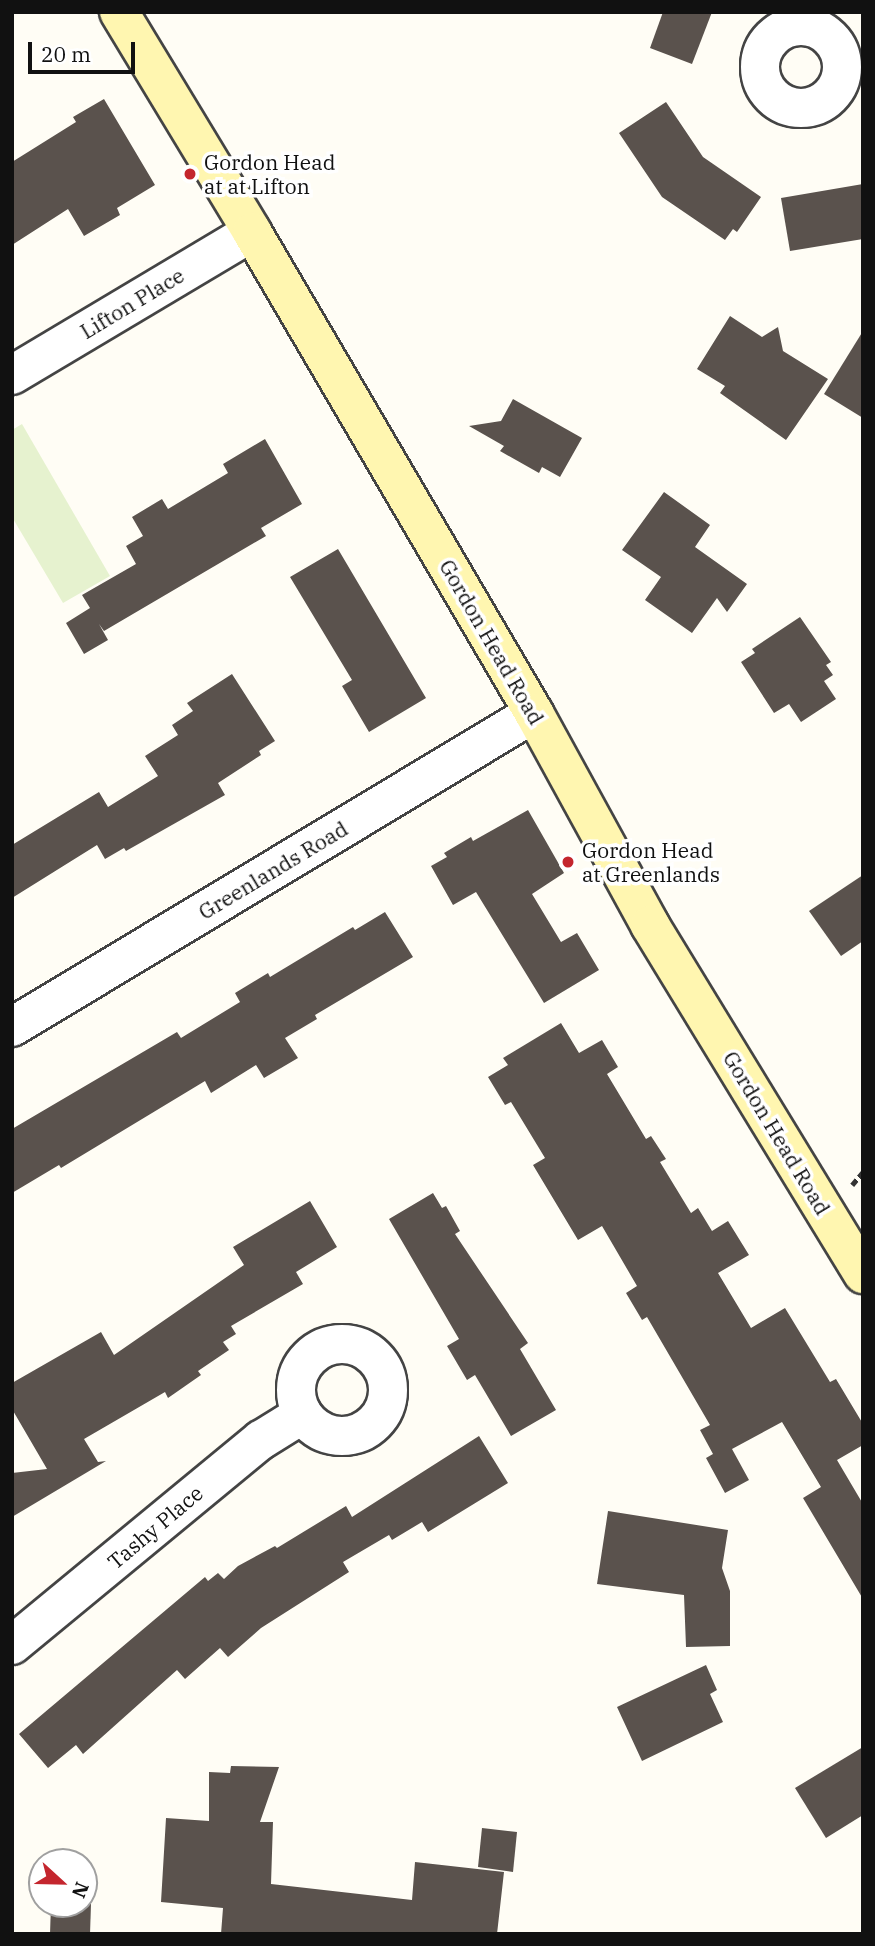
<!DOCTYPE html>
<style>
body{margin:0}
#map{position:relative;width:875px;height:1946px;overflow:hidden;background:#fffdf5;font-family:"IBM Plex Serif",serif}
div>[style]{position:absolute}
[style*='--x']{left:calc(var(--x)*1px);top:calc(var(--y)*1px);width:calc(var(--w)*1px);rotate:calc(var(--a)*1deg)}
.pitch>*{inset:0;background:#e6f2cf}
.building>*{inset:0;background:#5a524d}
.path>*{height:4.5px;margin-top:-2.25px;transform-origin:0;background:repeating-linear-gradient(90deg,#333 0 7px,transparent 0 10.5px)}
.roads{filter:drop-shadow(2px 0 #444) drop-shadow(-2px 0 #444) drop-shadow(0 2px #444) drop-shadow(0 -2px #444)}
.minor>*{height:38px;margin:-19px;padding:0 19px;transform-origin:19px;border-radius:19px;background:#fff}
.minor>.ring{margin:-19px;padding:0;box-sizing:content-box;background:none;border:38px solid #fff;border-radius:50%}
.secondary>*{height:38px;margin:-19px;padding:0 19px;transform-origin:19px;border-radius:19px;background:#fff6b0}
.dots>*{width:19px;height:19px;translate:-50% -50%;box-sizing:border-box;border:4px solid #fff;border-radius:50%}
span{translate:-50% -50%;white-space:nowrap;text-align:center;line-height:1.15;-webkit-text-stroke:7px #fff;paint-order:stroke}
.poi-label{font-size:21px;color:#111}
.left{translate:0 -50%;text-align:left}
.street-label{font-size:21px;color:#111}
.frame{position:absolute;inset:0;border:14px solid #111;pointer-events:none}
.north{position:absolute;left:28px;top:1848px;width:70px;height:70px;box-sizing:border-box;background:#fff;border:2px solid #a0a0a0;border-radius:50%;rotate:112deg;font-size:19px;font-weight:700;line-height:28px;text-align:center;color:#111}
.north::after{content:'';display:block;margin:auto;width:24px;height:32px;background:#c4262e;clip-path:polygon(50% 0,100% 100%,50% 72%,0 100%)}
.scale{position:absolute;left:28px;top:42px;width:107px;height:32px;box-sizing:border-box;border:4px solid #111;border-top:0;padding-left:9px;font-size:21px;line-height:24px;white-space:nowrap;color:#111;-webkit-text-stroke:5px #fff;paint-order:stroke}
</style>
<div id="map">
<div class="pitch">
<div style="clip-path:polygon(22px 424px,110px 576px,63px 603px,12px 517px,12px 430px)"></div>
</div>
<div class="building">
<div style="clip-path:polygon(663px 12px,712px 12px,692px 64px,650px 48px)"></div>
<div style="clip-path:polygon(104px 99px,155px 185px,117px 208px,120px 215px,84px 236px,68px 209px,12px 245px,12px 162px,76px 122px,73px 117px)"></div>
<div style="clip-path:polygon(666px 102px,703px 157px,761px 197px,737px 232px,733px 229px,725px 240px,662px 197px,619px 133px)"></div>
<div style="clip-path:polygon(863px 184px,863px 239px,790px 251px,781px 198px)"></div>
<div style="clip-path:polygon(730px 316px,762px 337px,778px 327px,783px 351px,828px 379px,786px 440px,720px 393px,725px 386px,697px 369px)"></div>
<div style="clip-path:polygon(863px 331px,863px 418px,824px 394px)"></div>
<div style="clip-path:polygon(513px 399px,582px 438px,560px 477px,542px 467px,539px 473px,500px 451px,504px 446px,469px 426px,501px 421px)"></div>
<div style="clip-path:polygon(265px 439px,302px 504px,261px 528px,266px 536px,104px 631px,99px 624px,108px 640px,84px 654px,66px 623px,90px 608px,82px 595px,136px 564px,126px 546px,143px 536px,132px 517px,162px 499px,168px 509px,228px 473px,223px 464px)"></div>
<div style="clip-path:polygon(664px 492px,710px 525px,695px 547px,747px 584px,727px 612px,717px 598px,692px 633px,645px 600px,661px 577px,622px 550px)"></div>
<div style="clip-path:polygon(338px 549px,426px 698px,369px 732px,342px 686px,352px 680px,290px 577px)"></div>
<div style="clip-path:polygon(800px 617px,831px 662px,826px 665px,833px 675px,824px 681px,836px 699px,801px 722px,789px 704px,774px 713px,741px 662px,755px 653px,752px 649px)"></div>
<div style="clip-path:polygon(232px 674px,275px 741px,259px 751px,261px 755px,218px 783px,225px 795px,126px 851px,124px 848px,105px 859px,97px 845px,12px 898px,12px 845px,99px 792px,108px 807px,158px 776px,145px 756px,178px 735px,172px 725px,193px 711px,187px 703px)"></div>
<div style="clip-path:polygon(528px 810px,564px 873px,532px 894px,561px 942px,577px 933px,599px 970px,544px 1003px,476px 892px,453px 905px,431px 866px,447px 857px,444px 853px,471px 837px,473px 841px)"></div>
<div style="clip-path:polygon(863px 875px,863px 941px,841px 956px,809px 911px)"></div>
<div style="clip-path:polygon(385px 912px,413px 957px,315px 1015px,317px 1019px,285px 1038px,298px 1058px,264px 1078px,256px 1065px,211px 1093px,205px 1081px,61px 1168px,59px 1165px,12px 1193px,12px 1129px,177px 1032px,181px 1038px,240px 1002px,235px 993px,268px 973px,270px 977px,353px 927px,355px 930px)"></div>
<div style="clip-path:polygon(561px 1023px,579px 1053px,602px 1040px,618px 1067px,607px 1074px,646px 1139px,651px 1136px,666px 1159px,660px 1162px,691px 1213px,698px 1208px,712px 1231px,728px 1221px,749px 1255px,718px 1273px,751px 1328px,785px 1308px,830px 1382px,836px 1379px,863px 1424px,863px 1445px,837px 1460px,863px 1504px,863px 1599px,803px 1498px,821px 1487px,782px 1422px,732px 1449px,749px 1480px,725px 1493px,706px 1458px,713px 1454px,700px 1430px,710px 1425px,647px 1317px,642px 1320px,626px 1293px,637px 1286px,602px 1226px,578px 1240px,533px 1165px,545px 1158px,511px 1102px,505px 1105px,488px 1077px,508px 1065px,503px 1058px)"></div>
<div style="clip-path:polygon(433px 1193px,442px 1208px,446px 1206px,460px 1231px,455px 1234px,528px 1343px,520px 1349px,556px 1410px,511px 1436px,475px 1375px,467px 1380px,447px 1346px,459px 1339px,389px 1219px)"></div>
<div style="clip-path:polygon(310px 1201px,337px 1247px,296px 1272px,303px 1284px,231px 1326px,236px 1334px,223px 1342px,229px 1350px,198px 1371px,201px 1375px,168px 1398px,165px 1392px,84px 1439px,98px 1462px,106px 1461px,12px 1517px,12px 1473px,47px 1469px,12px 1409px,12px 1383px,101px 1332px,114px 1355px,244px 1265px,233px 1247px)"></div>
<div style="clip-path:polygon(479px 1436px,508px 1483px,428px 1532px,422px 1522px,392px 1540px,389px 1535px,343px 1562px,349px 1572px,261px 1628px,228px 1657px,220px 1648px,185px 1679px,177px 1670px,83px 1754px,76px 1745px,48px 1768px,19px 1734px,205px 1577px,208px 1581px,218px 1573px,224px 1579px,238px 1566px,275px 1546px,277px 1548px,346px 1506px,352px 1517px)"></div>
<div style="clip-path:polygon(608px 1511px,728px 1530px,722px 1568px,730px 1591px,730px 1646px,686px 1647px,684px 1595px,597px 1584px)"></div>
<div style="clip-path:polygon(706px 1665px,717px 1690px,710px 1694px,723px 1722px,642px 1761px,617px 1707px)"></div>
<div style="clip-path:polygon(863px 1747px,863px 1815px,826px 1838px,795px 1788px)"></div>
<div style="clip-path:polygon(231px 1766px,279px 1767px,260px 1822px,273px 1822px,271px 1884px,412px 1900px,415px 1862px,504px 1872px,497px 1934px,221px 1934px,223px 1908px,161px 1902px,166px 1818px,209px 1821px,209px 1772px,230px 1773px)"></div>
<div style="clip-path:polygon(482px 1828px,517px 1832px,513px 1872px,478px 1867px)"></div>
<div style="clip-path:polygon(51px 1904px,91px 1904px,90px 1934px,50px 1934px)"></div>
</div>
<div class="path">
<div style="--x:852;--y:1185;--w:17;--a:-50"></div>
</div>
<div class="roads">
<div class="minor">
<div class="ring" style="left:760px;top:26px;width:44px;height:44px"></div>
<div style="--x:12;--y:375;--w:279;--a:-30.8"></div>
<div style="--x:12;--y:1027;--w:609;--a:-31.03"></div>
<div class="ring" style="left:296px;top:1344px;width:54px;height:54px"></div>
<div style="--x:12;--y:1645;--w:323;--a:-39.5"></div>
<div style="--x:261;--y:1440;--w:49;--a:-31.8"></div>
</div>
<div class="secondary">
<div style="--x:119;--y:12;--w:257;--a:58.8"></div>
<div style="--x:252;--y:232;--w:558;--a:59.62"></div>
<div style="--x:534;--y:713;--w:242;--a:61.3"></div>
<div style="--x:650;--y:925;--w:409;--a:58.6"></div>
</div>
</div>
<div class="dots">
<div style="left:190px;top:174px;background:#c4262e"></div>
<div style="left:568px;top:862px;background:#c4262e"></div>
</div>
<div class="poi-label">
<span class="left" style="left:204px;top:174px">Gordon Head<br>at at Lifton</span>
<span class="left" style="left:582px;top:862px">Gordon Head<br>at Greenlands</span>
</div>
<div class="street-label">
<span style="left:132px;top:303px;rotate:-31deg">Lifton Place</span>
<span style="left:492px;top:642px;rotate:60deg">Gordon Head Road</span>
<span style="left:273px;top:870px;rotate:-31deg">Greenlands Road</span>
<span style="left:777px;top:1133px;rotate:59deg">Gordon Head Road</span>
<span style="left:155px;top:1527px;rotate:-40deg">Tashy Place</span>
</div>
<div class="frame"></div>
<div class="north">N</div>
<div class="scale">20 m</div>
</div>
